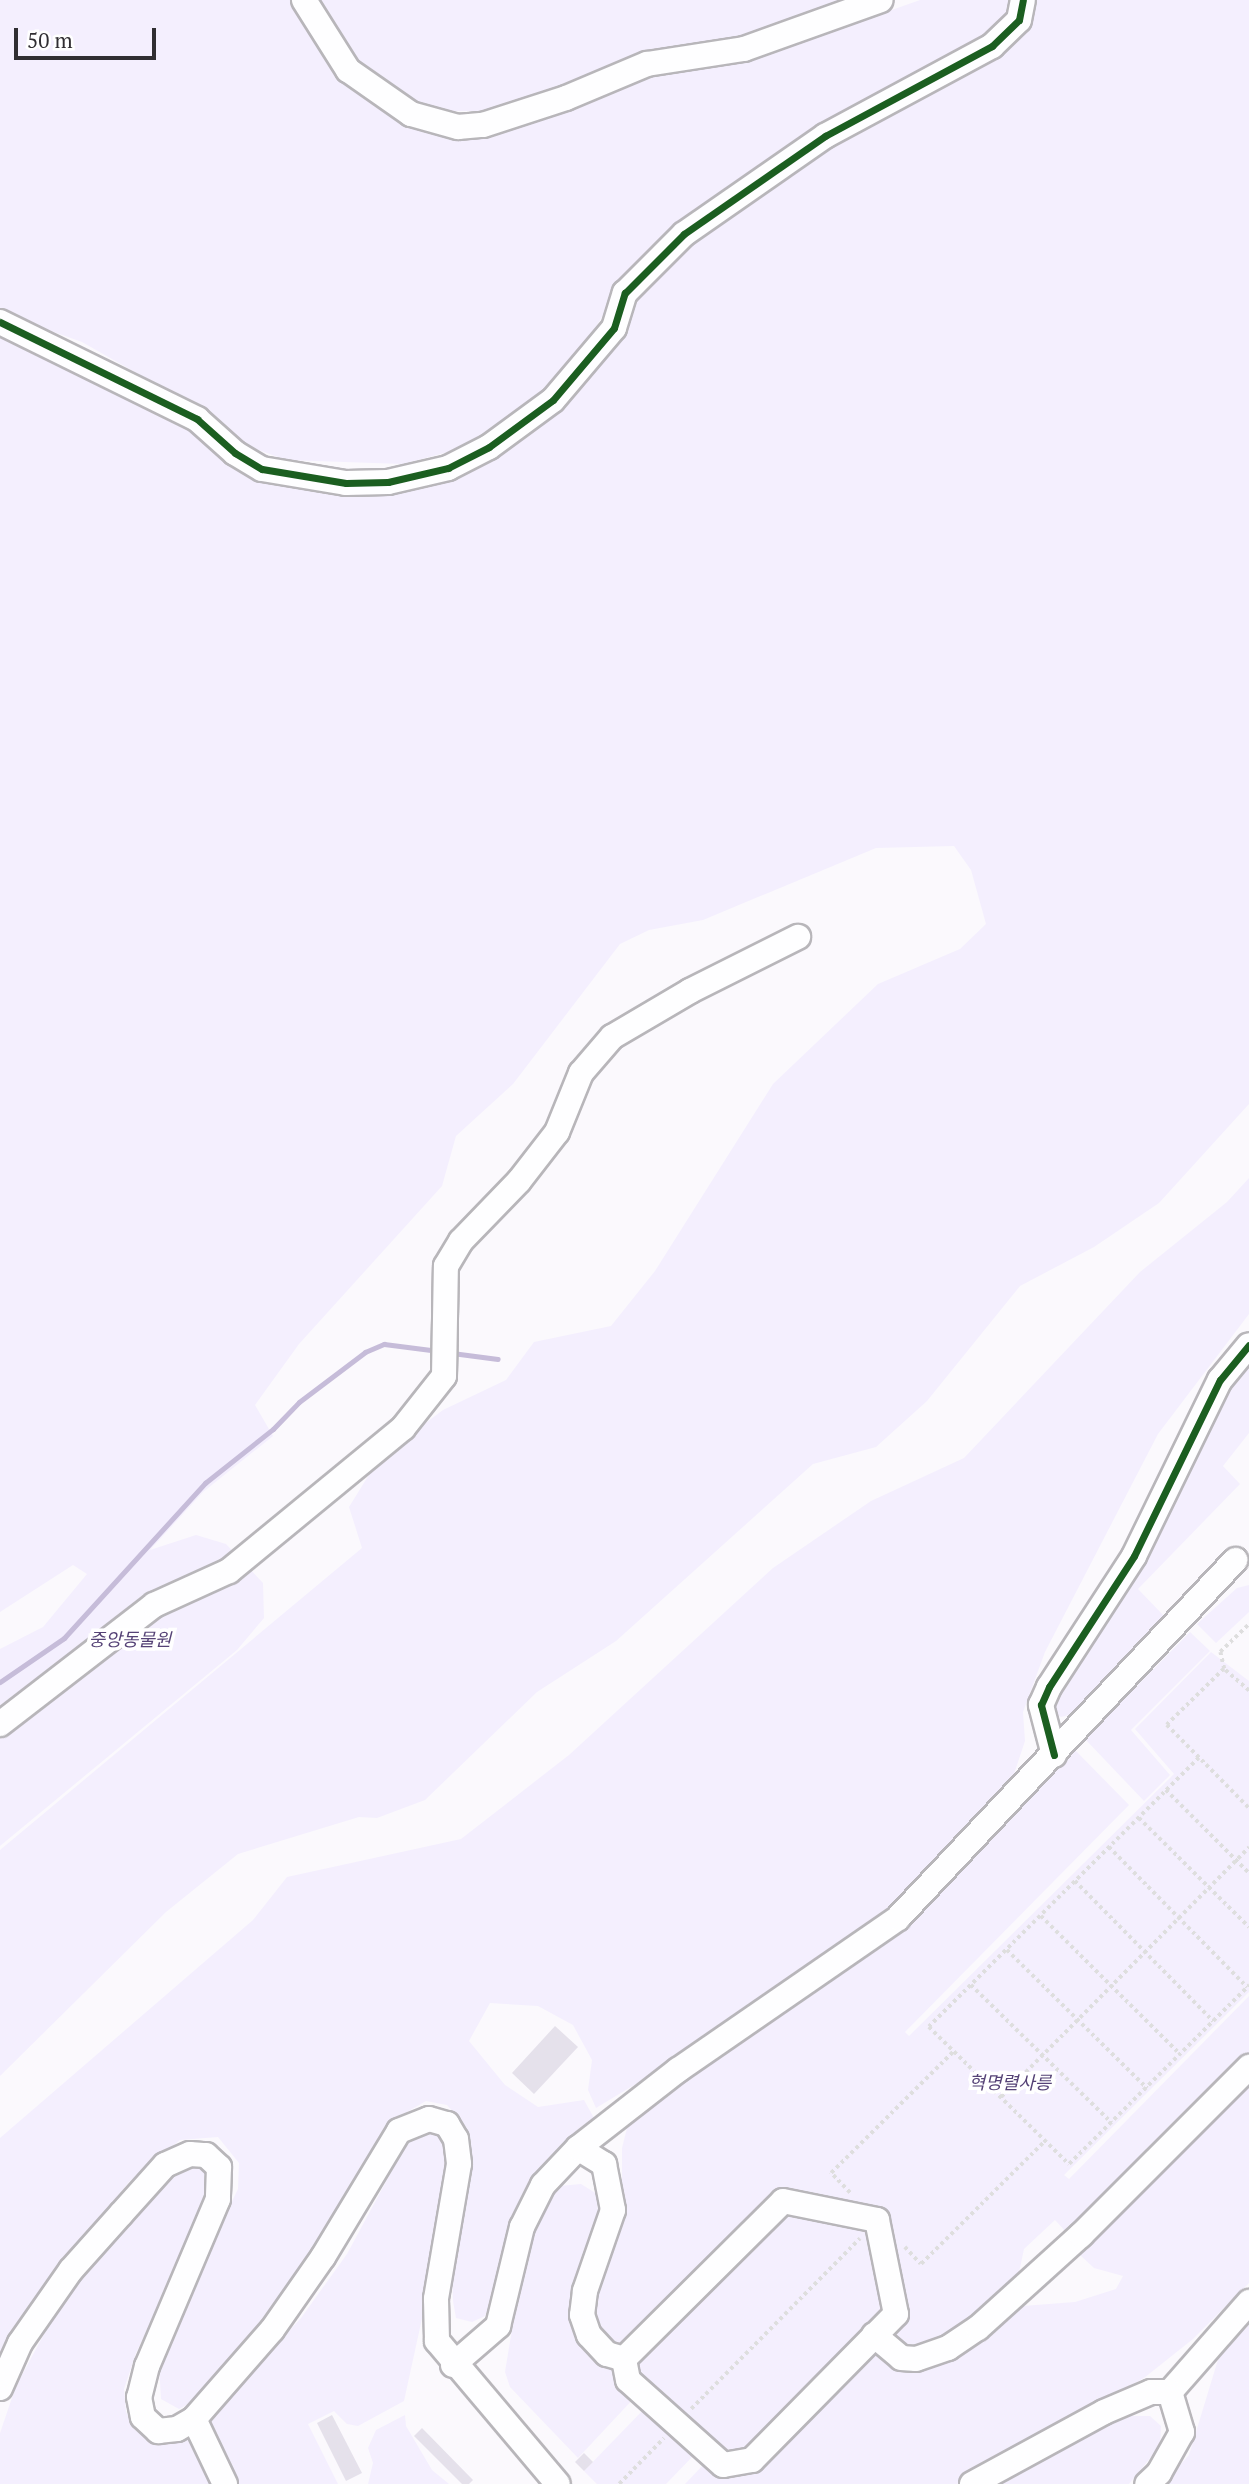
<!DOCTYPE html>
<meta charset="utf-8">
<style>
body{margin:0}
#map{position:relative;width:1249px;height:2484px;overflow:hidden;background:#fbf9fd;font-family:"PT Serif","Noto Sans KR",serif}
div>[style]{position:absolute}
[style*='--x']{left:calc(var(--x)*1px);top:calc(var(--y)*1px);width:calc(var(--w)*1px);rotate:calc(var(--a)*1deg)}
.green>*{inset:0;background:#f4effe}
.stream>*{height:5px;margin:-2.5px;padding:0 2.5px;transform-origin:2.5px;border-radius:2.5px;background:#c6bcd9}
.building>*{inset:0;background:#e5e1eb}
.path>*{height:3.5px;margin-top:-1.75px;transform-origin:0;background:repeating-linear-gradient(90deg,#dedede 0 3.5px,transparent 0 7px)}
.roads{filter:drop-shadow(2px 0 #b8b6ba) drop-shadow(-2px 0 #b8b6ba) drop-shadow(0 2px #b8b6ba) drop-shadow(0 -2px #b8b6ba)}
.minor>*{height:24px;margin:-12px;padding:0 12px;transform-origin:12px;border-radius:12px;background:#fefeff}
.cycleway>*{height:7px;margin:-3.5px;padding:0 3.5px;transform-origin:3.5px;border-radius:3.5px;background:#1b5e20}
span{translate:-50% -50%;white-space:nowrap;text-align:center;line-height:1.15;-webkit-text-stroke:7px #fff;paint-order:stroke}
.park-label{font-size:18px;color:#554276;font-style:italic}
.scale{position:absolute;left:14px;top:28px;width:142px;height:32px;box-sizing:border-box;border:4px solid #302e32;border-top:0;padding-left:9px;font-size:21px;line-height:24px;white-space:nowrap;color:#302e32;-webkit-text-stroke:5px #fff;paint-order:stroke}
</style>
<div id="map">
<div class="green">
<div style="clip-path:polygon(0 0,290px 0,321px 46px,447px 134px,649px 74px,733px 61px,796px 44px,920px 0,1017px 0,1003px 26px,962px 51px,851px 107px,744px 175px,676px 227px,616px 293px,577px 359px,545px 396px,501px 428px,448px 452px,403px 464px,286px 460px,248px 446px,198px 408px,82px 342px,0 313px)"></div>
<div style="clip-path:polygon(314px 0,847px 0,760px 36px,487px 111px,442px 111px,414px 103px,345px 50px)"></div>
<div style="clip-path:polygon(1034px 0,1249px 0,1249px 1104px,1159px 1203px,1094px 1247px,1020px 1286px,927px 1401px,876px 1447px,813px 1464px,616px 1641px,537px 1692px,425px 1800px,377px 1818px,359px 1817px,238px 1854px,166px 1912px,0 2076px,0 1850px,362px 1548px,349px 1507px,380px 1457px,443px 1410px,506px 1380px,534px 1342px,611px 1326px,655px 1271px,773px 1084px,878px 984px,960px 949px,986px 924px,971px 870px,954px 846px,876px 848px,703px 920px,649px 930px,620px 944px,513px 1084px,456px 1136px,442px 1186px,299px 1344px,255px 1405px,273px 1436px,203px 1492px,150px 1550px,196px 1535px,226px 1544px,263px 1583px,264px 1618px,237px 1650px,0 1846px,0 1649px,43px 1627px,87px 1574px,73px 1565px,0 1612px,0 334px,122px 388px,243px 466px,438px 479px,508px 450px,551px 414px,622px 326px,641px 289px,705px 229px,833px 142px,1016px 39px,1033px 14px)"></div>
<div style="clip-path:polygon(1249px 1178px,1249px 1314px,1158px 1434px,1045px 1652px,1023px 1712px,1025px 1741px,1010px 1786px,892px 1907px,664px 2067px,596px 2108px,588px 2090px,592px 2060px,573px 2025px,538px 2006px,490px 2003px,469px 2041px,505px 2085px,538px 2107px,584px 2100px,594px 2118px,558px 2154px,485px 2316px,472px 2322px,456px 2318px,453px 2301px,452px 2268px,471px 2162px,467px 2128px,447px 2105px,426px 2101px,407px 2112px,262px 2332px,204px 2396px,179px 2409px,161px 2399px,159px 2366px,167px 2334px,238px 2189px,239px 2163px,218px 2137px,180px 2140px,129px 2182px,80px 2242px,0 2377px,0 2138px,253px 1920px,287px 1877px,461px 1839px,569px 1755px,773px 1568px,871px 1501px,964px 1458px,1140px 1272px,1227px 1202px)"></div>
<div style="clip-path:polygon(1249px 1357px,1249px 1433px,1223px 1466px,1240px 1484px,1138px 1589px,1164px 1616px,1073px 1714px,1061px 1717px,1051px 1711px,1053px 1696px,1221px 1392px)"></div>
<div style="clip-path:polygon(1249px 1585px,1249px 1612px,1216px 1643px,1197px 1624px,1237px 1588px)"></div>
<div style="clip-path:polygon(1190px 1632px,1210px 1651px,1131px 1730px,1170px 1775px,1144px 1801px,1085px 1739px)"></div>
<div style="clip-path:polygon(1211px 1652px,1249px 1681px,1249px 1992px,1064px 2175px,1069px 2179px,1249px 1996px,1249px 2054px,1067px 2233px,1055px 2220px,1024px 2249px,1017px 2282px,986px 2311px,899px 2363px,1011px 2307px,1075px 2302px,1116px 2289px,1123px 2276px,1094px 2268px,1080px 2255px,1083px 2238px,1249px 2076px,1249px 2283px,1193px 2339px,1144px 2378px,957px 2484px,685px 2484px,705px 2463px,695px 2454px,666px 2484px,597px 2484px,584px 2471px,646px 2407px,636px 2396px,578px 2458px,510px 2387px,505px 2372px,525px 2250px,542px 2207px,560px 2186px,581px 2184px,597px 2194px,598px 2214px,574px 2318px,604px 2345px,590px 2305px,622px 2211px,622px 2148px,628px 2124px,642px 2108px,815px 1986px,1074px 1749px,1129px 1805px,905px 2032px,909px 2036px,1174px 1774px,1135px 1729px)"></div>
<div style="clip-path:polygon(427px 2131px,441px 2135px,451px 2151px,433px 2268px,404px 2401px,358px 2426px,347px 2424px,334px 2411px,308px 2424px,338px 2484px,236px 2484px,212px 2433px,211px 2416px,301px 2318px,347px 2254px,409px 2139px)"></div>
<div style="clip-path:polygon(209px 2164px,216px 2189px,136px 2353px,124px 2389px,126px 2412px,136px 2430px,187px 2436px,219px 2484px,0 2484px,0 2433px,16px 2386px,75px 2277px,166px 2168px)"></div>
<div style="clip-path:polygon(1249px 2315px,1249px 2484px,1163px 2484px,1189px 2455px,1220px 2353px)"></div>
<div style="clip-path:polygon(405px 2415px,406px 2426px,432px 2470px,449px 2484px,368px 2484px,373px 2463px,368px 2448px,376px 2430px)"></div>
<div style="clip-path:polygon(1121px 2416px,1150px 2416px,1161px 2426px,1160px 2446px,1129px 2484px,994px 2484px)"></div>
</div>
<div class="stream">
<div style="--x:452;--y:1353;--w:46;--a:7.4"></div>
<div style="--x:0;--y:1682;--w:78;--a:-34.5"></div>
<div style="--x:64;--y:1638;--w:210;--a:-47.7"></div>
<div style="--x:205;--y:1483;--w:87;--a:-38.5"></div>
<div style="--x:273;--y:1429;--w:37;--a:-46"></div>
<div style="--x:299;--y:1402;--w:83;--a:-37.1"></div>
<div style="--x:365;--y:1352;--w:21;--a:-23"></div>
<div style="--x:384;--y:1344;--w:55;--a:7.3"></div>
</div>
<div class="building">
<div style="clip-path:polygon(555px 2026px,578px 2047px,534px 2094px,512px 2073px)"></div>
<div style="clip-path:polygon(332px 2415px,362px 2473px,346px 2481px,317px 2423px)"></div>
<div style="clip-path:polygon(422px 2428px,473px 2480px,469px 2484px,462px 2484px,414px 2436px)"></div>
<div style="clip-path:polygon(584px 2453px,593px 2462px,584px 2471px,575px 2462px)"></div>
</div>
<div class="path">
<div style="--x:1224;--y:1669;--w:17;--a:-103"></div>
<div style="--x:1220;--y:1652;--w:40;--a:-44"></div>
<div style="--x:1249;--y:1691;--w:33;--a:-139"></div>
<div style="--x:1224;--y:1669;--w:80;--a:135.5"></div>
<div style="--x:1167;--y:1725;--w:117;--a:45.3"></div>
<div style="--x:1199;--y:1758;--w:381;--a:135.1"></div>
<div style="--x:929;--y:2027;--w:196;--a:44.4"></div>
<div style="--x:1069;--y:2164;--w:254;--a:-44.8"></div>
<div style="--x:1166;--y:1790;--w:117;--a:45"></div>
<div style="--x:1139;--y:1818;--w:155;--a:44.7"></div>
<div style="--x:1109;--y:1847;--w:197;--a:45.4"></div>
<div style="--x:1075;--y:1881;--w:197;--a:45.4"></div>
<div style="--x:1041;--y:1916;--w:196;--a:44.8"></div>
<div style="--x:1007;--y:1950;--w:197;--a:44.6"></div>
<div style="--x:971;--y:1985;--w:197;--a:44.4"></div>
<div style="--x:1001;--y:2097;--w:352;--a:-45.2"></div>
<div style="--x:850;--y:2193;--w:28;--a:-134"></div>
<div style="--x:831;--y:2173;--w:173;--a:-44.8"></div>
<div style="--x:905;--y:2247;--w:23;--a:47"></div>
<div style="--x:921;--y:2264;--w:175;--a:-44.8"></div>
<div style="--x:691;--y:2409;--w:240;--a:-45.3"></div>
<div style="--x:619;--y:2484;--w:64;--a:-45.6"></div>
</div>
<div class="roads">
<div class="minor">
<div style="--x:304;--y:0;--w:83;--a:57.8"></div>
<div style="--x:348;--y:70;--w:77;--a:34.9"></div>
<div style="--x:411;--y:114;--w:49;--a:15.5"></div>
<div style="--x:458;--y:127;--w:25;--a:-5"></div>
<div style="--x:483;--y:125;--w:87;--a:-18"></div>
<div style="--x:566;--y:98;--w:88;--a:-22.8"></div>
<div style="--x:647;--y:64;--w:98;--a:-8.8"></div>
<div style="--x:744;--y:49;--w:145;--a:-19.7"></div>
<div style="--x:0;--y:322;--w:220;--a:26.2"></div>
<div style="--x:197;--y:419;--w:51;--a:41.8"></div>
<div style="--x:235;--y:453;--w:31;--a:31"></div>
<div style="--x:262;--y:469;--w:85;--a:9.5"></div>
<div style="--x:346;--y:483;--w:42;--a:-1.4"></div>
<div style="--x:388;--y:482;--w:62;--a:-13.1"></div>
<div style="--x:448;--y:468;--w:46;--a:-27.1"></div>
<div style="--x:489;--y:447;--w:79;--a:-36.3"></div>
<div style="--x:553;--y:400;--w:94;--a:-49.7"></div>
<div style="--x:614;--y:328;--w:37;--a:-73"></div>
<div style="--x:625;--y:293;--w:83;--a:-45"></div>
<div style="--x:684;--y:234;--w:172;--a:-34.8"></div>
<div style="--x:825;--y:136;--w:190;--a:-28.3"></div>
<div style="--x:992;--y:46;--w:37;--a:-44"></div>
<div style="--x:1019;--y:20;--w:20;--a:-79"></div>
<div style="--x:0;--y:1724;--w:195;--a:-37.7"></div>
<div style="--x:154;--y:1605;--w:82;--a:-24.4"></div>
<div style="--x:229;--y:1571;--w:225;--a:-39.4"></div>
<div style="--x:403;--y:1428;--w:66;--a:-51.7"></div>
<div style="--x:444;--y:1376;--w:110;--a:-89"></div>
<div style="--x:446;--y:1266;--w:29;--a:-59"></div>
<div style="--x:461;--y:1241;--w:83;--a:-46"></div>
<div style="--x:519;--y:1181;--w:62;--a:-52.2"></div>
<div style="--x:557;--y:1132;--w:64;--a:-67.9"></div>
<div style="--x:581;--y:1073;--w:48;--a:-49.3"></div>
<div style="--x:612;--y:1037;--w:91;--a:-30.5"></div>
<div style="--x:690;--y:991;--w:121;--a:-26.6"></div>
<div style="--x:1054;--y:1755;--w:52;--a:-104.6"></div>
<div style="--x:1041;--y:1705;--w:20;--a:-66"></div>
<div style="--x:1049;--y:1687;--w:156;--a:-57"></div>
<div style="--x:1134;--y:1556;--w:196;--a:-64"></div>
<div style="--x:1220;--y:1380;--w:45;--a:-50.4"></div>
<div style="--x:578;--y:2148;--w:31;--a:32"></div>
<div style="--x:604;--y:2164;--w:47;--a:78.9"></div>
<div style="--x:613;--y:2210;--w:86;--a:109.1"></div>
<div style="--x:585;--y:2291;--w:24;--a:97"></div>
<div style="--x:582;--y:2315;--w:21;--a:71"></div>
<div style="--x:589;--y:2335;--w:26;--a:47"></div>
<div style="--x:607;--y:2354;--w:18;--a:16"></div>
<div style="--x:783;--y:2201;--w:96;--a:11.4"></div>
<div style="--x:877;--y:2220;--w:96;--a:78.6"></div>
<div style="--x:896;--y:2314;--w:205;--a:134.6"></div>
<div style="--x:752;--y:2460;--w:29;--a:170"></div>
<div style="--x:723;--y:2465;--w:127;--a:-138.2"></div>
<div style="--x:628;--y:2380;--w:21;--a:-101"></div>
<div style="--x:624;--y:2359;--w:224;--a:-44.8"></div>
<div style="--x:874;--y:2335;--w:35;--a:40"></div>
<div style="--x:901;--y:2358;--w:15;--a:4"></div>
<div style="--x:916;--y:2359;--w:34;--a:-19"></div>
<div style="--x:948;--y:2348;--w:36;--a:-34"></div>
<div style="--x:978;--y:2328;--w:139;--a:-42.1"></div>
<div style="--x:1081;--y:2235;--w:238;--a:-45"></div>
<div style="--x:453;--y:2365;--w:60;--a:-40.9"></div>
<div style="--x:498;--y:2326;--w:102;--a:-76.4"></div>
<div style="--x:522;--y:2227;--w:47;--a:-63.4"></div>
<div style="--x:543;--y:2185;--w:51;--a:-46.6"></div>
<div style="--x:578;--y:2148;--w:127;--a:-38"></div>
<div style="--x:678;--y:2070;--w:267;--a:-34.6"></div>
<div style="--x:898;--y:1918;--w:492;--a:-46.7"></div>
<div style="--x:0;--y:2388;--w:49;--a:-66"></div>
<div style="--x:20;--y:2343;--w:89;--a:-55.1"></div>
<div style="--x:71;--y:2270;--w:75;--a:-48.2"></div>
<div style="--x:121;--y:2214;--w:66;--a:-48.1"></div>
<div style="--x:165;--y:2165;--w:27;--a:-24"></div>
<div style="--x:190;--y:2154;--w:16;--a:4"></div>
<div style="--x:206;--y:2155;--w:18;--a:43"></div>
<div style="--x:219;--y:2167;--w:32;--a:92"></div>
<div style="--x:218;--y:2199;--w:181;--a:113"></div>
<div style="--x:147;--y:2366;--w:32;--a:104"></div>
<div style="--x:139;--y:2397;--w:20;--a:79"></div>
<div style="--x:143;--y:2417;--w:21;--a:43"></div>
<div style="--x:158;--y:2431;--w:19;--a:-6"></div>
<div style="--x:177;--y:2429;--w:20;--a:-30"></div>
<div style="--x:194;--y:2419;--w:118;--a:-48.8"></div>
<div style="--x:272;--y:2330;--w:89;--a:-55.1"></div>
<div style="--x:323;--y:2257;--w:147;--a:-58.9"></div>
<div style="--x:399;--y:2131;--w:32;--a:-22"></div>
<div style="--x:429;--y:2119;--w:19;--a:16"></div>
<div style="--x:447;--y:2124;--w:17;--a:59"></div>
<div style="--x:456;--y:2139;--w:25;--a:83"></div>
<div style="--x:459;--y:2164;--w:137;--a:99.7"></div>
<div style="--x:436;--y:2299;--w:42;--a:88.6"></div>
<div style="--x:437;--y:2341;--w:187;--a:49.8"></div>
<div style="--x:1170;--y:2392;--w:120;--a:-48.7"></div>
<div style="--x:194;--y:2419;--w:72;--a:64.5"></div>
<div style="--x:972;--y:2484;--w:150;--a:-28.6"></div>
<div style="--x:1104;--y:2412;--w:51;--a:-23.1"></div>
<div style="--x:1151;--y:2392;--w:19;--a:0"></div>
<div style="--x:1170;--y:2392;--w:42;--a:73.3"></div>
<div style="--x:1182;--y:2432;--w:47;--a:119.3"></div>
<div style="--x:1159;--y:2473;--w:16;--a:137"></div>
</div>
</div>
<div class="cycleway">
<div style="--x:0;--y:322;--w:220;--a:26.2"></div>
<div style="--x:197;--y:419;--w:51;--a:41.8"></div>
<div style="--x:235;--y:453;--w:31;--a:31"></div>
<div style="--x:262;--y:469;--w:85;--a:9.5"></div>
<div style="--x:346;--y:483;--w:42;--a:-1.4"></div>
<div style="--x:388;--y:482;--w:62;--a:-13.1"></div>
<div style="--x:448;--y:468;--w:46;--a:-27.1"></div>
<div style="--x:489;--y:447;--w:79;--a:-36.3"></div>
<div style="--x:553;--y:400;--w:94;--a:-49.7"></div>
<div style="--x:614;--y:328;--w:37;--a:-73"></div>
<div style="--x:625;--y:293;--w:83;--a:-45"></div>
<div style="--x:684;--y:234;--w:172;--a:-34.8"></div>
<div style="--x:825;--y:136;--w:190;--a:-28.3"></div>
<div style="--x:992;--y:46;--w:37;--a:-44"></div>
<div style="--x:1019;--y:20;--w:20;--a:-79"></div>
<div style="--x:1054;--y:1755;--w:52;--a:-104.6"></div>
<div style="--x:1041;--y:1705;--w:20;--a:-66"></div>
<div style="--x:1049;--y:1687;--w:156;--a:-57"></div>
<div style="--x:1134;--y:1556;--w:196;--a:-64"></div>
<div style="--x:1220;--y:1380;--w:45;--a:-50.4"></div>
</div>
<div class="park-label">
<span style="left:130px;top:1639px">중앙동물원</span>
<span style="left:1010px;top:2082px">혁명렬사릉</span>
</div>
<div class="scale">50 m</div>
</div>
